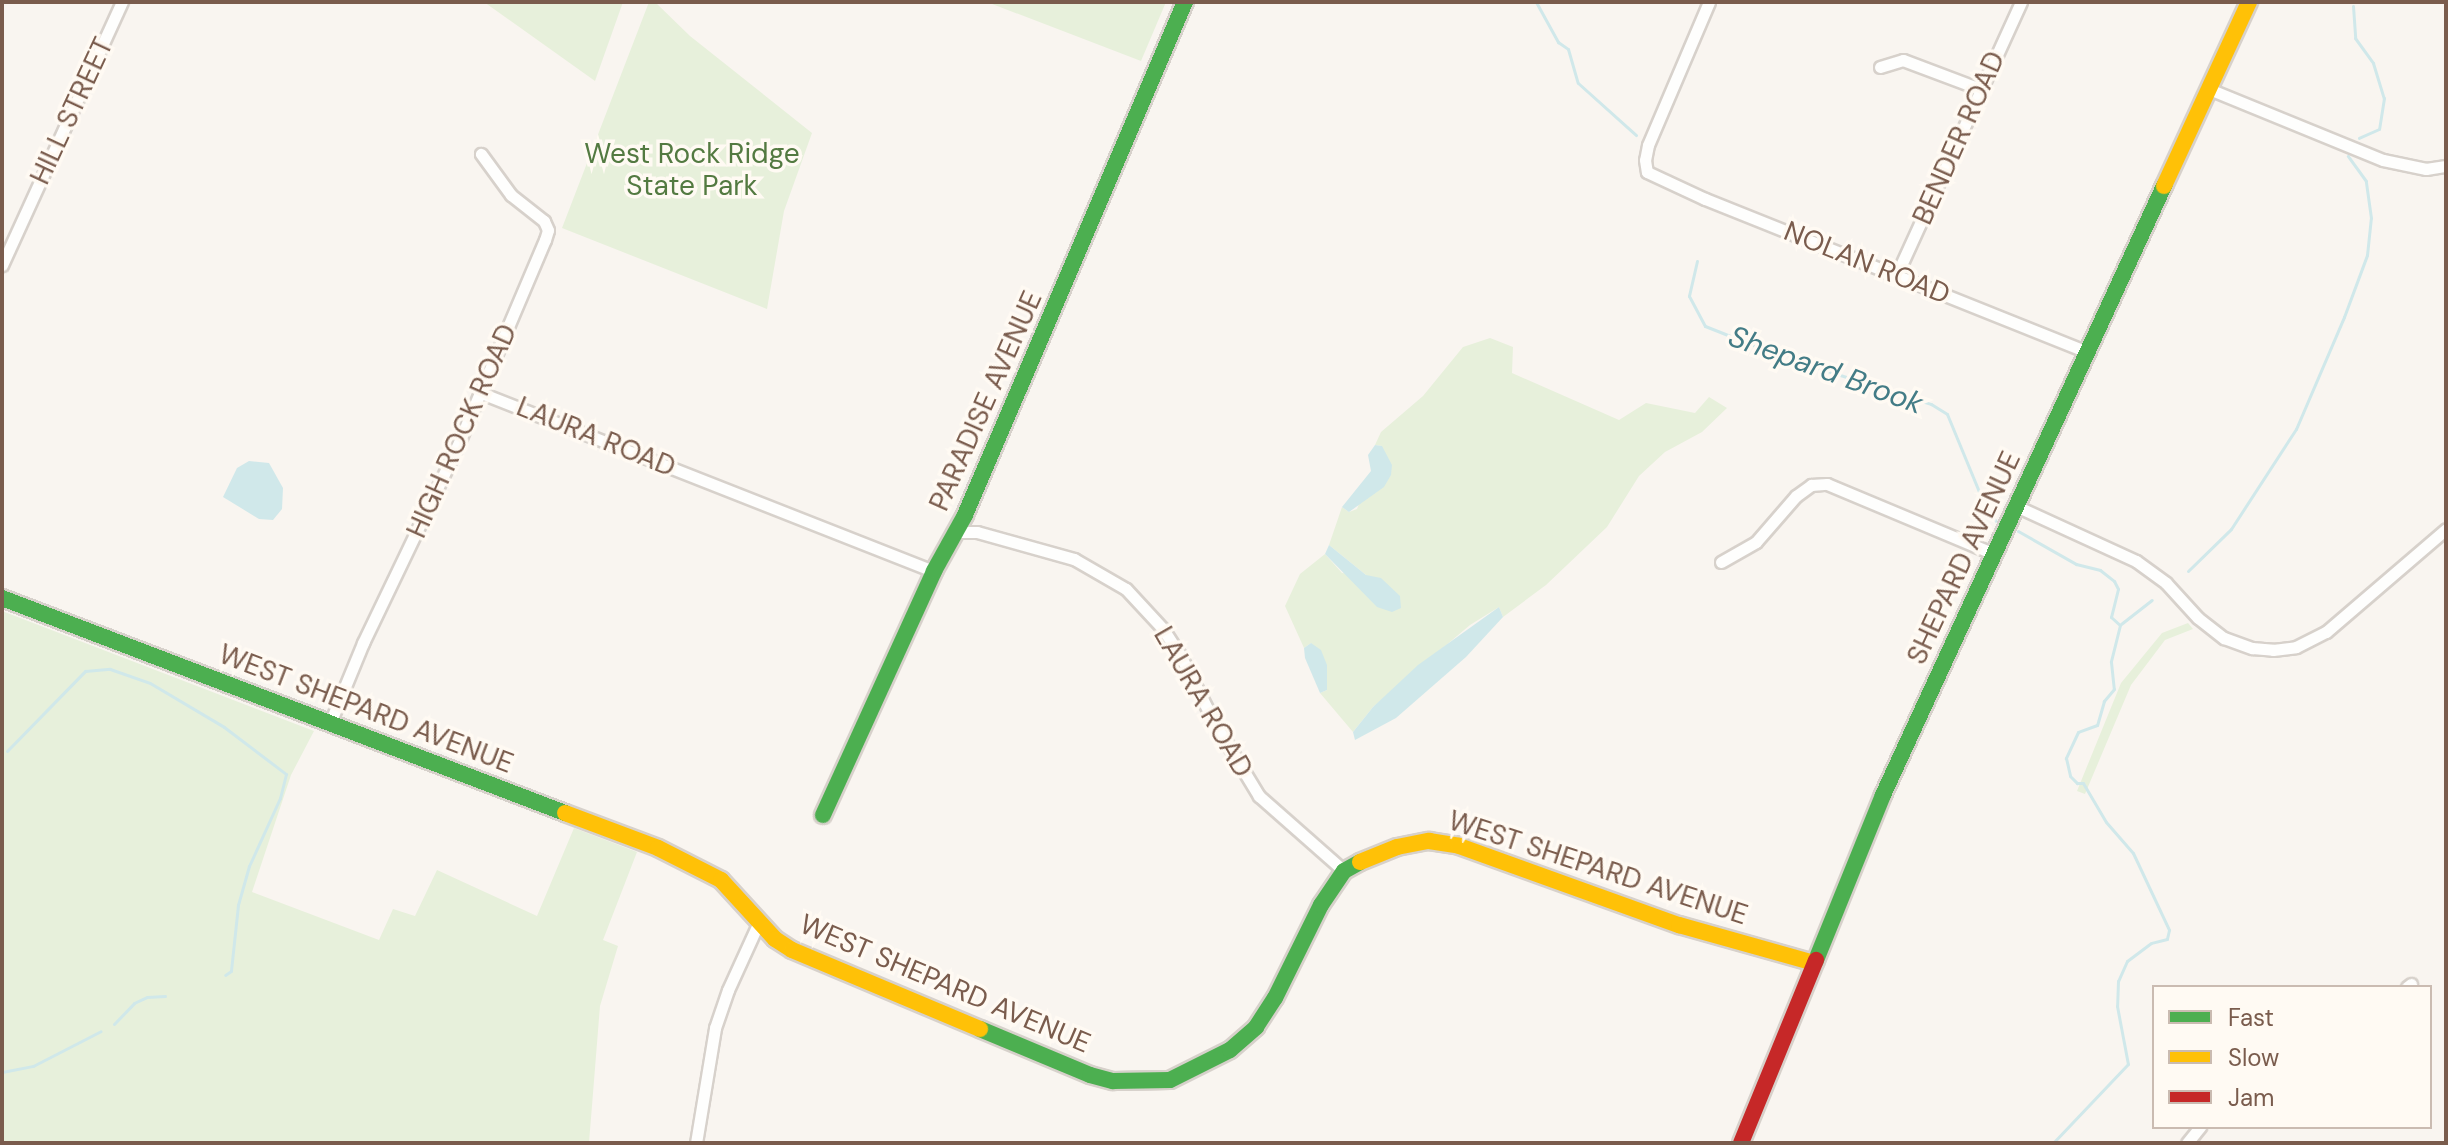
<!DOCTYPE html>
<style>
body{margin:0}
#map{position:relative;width:2448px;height:1145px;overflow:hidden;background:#f9f5f0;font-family:"DM Sans",sans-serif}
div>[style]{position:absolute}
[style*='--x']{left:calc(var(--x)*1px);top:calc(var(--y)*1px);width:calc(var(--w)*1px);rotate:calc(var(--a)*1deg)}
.green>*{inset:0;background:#e7f0db}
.water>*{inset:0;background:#d0e8ea}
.stream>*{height:3px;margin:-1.5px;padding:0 1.5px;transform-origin:1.5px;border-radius:1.5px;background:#d0e8ea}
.roads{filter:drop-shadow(2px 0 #d7d1cb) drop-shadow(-2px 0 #d7d1cb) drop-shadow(0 2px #d7d1cb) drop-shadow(0 -2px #d7d1cb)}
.street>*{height:11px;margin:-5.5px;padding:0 5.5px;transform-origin:5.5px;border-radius:5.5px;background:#fefefd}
.fast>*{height:16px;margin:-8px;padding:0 8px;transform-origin:8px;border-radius:8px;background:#4caf50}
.slow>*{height:16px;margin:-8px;padding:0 8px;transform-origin:8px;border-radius:8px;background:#ffc107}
.jam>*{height:16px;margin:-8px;padding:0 8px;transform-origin:8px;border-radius:8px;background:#c62828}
span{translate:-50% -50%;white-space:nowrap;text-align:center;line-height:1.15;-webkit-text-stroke:7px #fffaf3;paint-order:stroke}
.street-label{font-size:28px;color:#7a5c4d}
.park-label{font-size:28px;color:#537a41}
.water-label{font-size:30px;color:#437c86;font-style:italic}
.frame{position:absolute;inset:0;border:4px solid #7a5c4d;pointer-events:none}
.legend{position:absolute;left:2152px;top:985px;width:280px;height:144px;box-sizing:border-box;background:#fffaf3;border:2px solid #cabbb1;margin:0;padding:10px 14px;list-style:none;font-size:24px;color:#7a5c4d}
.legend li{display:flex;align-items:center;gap:16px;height:40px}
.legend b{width:40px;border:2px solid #cabbb1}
</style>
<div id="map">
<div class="green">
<div style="clip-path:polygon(484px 2px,623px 2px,595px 81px)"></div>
<div style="clip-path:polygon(649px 2px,655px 2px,690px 36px,812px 133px,784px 211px,767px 309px,562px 228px)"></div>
<div style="clip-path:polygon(987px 2px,1166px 2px,1141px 61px)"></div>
<div style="clip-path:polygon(1490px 338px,1513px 347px,1512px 373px,1619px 420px,1646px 403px,1695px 413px,1709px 397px,1727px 408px,1702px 432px,1665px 452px,1639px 476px,1607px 527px,1546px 585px,1503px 617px,1499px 607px,1470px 625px,1373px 707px,1353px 732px,1320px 693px,1327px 690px,1311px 643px,1304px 648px,1285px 606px,1300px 574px,1325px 554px,1342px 573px,1366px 575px,1329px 545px,1342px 507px,1349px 512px,1357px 509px,1382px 446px,1375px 445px,1381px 432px,1423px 396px,1463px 347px)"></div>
<div style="clip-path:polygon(2px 611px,314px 731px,291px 775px,252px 892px,379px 940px,393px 909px,415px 916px,437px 870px,537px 916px,574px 828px,637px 852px,603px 940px,618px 946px,600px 1006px,589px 1143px,2px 1143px)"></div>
<div style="clip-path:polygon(2188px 623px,2193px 629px,2165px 640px,2131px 685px,2085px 794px,2077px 791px,2121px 683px,2162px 633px)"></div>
</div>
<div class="water">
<div style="clip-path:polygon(1375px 445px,1382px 446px,1392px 465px,1391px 475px,1384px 487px,1349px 512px,1342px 507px,1371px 471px,1368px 455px)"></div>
<div style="clip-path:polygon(249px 461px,269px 463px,283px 488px,282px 509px,273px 520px,259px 519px,223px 497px,237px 468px)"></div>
<div style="clip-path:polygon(1329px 545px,1366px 575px,1381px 578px,1400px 596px,1401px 608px,1392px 612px,1377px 607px,1325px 554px)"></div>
<div style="clip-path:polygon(1499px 607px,1503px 617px,1466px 657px,1396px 718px,1355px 740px,1353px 732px,1373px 707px,1418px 665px)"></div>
<div style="clip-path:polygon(1311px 643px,1321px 650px,1327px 665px,1327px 690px,1320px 693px,1305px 658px,1304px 648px)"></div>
</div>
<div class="stream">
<div style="--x:1536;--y:2;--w:46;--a:61.2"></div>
<div style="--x:1558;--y:42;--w:12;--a:35"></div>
<div style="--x:1568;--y:49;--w:35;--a:74"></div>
<div style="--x:1578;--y:83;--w:78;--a:41.9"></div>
<div style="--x:2353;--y:6;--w:32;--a:86"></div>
<div style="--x:2355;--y:38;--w:31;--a:54"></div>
<div style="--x:2373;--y:63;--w:37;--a:73"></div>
<div style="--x:2384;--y:98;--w:31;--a:99"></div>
<div style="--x:2379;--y:129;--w:22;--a:156"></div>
<div style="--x:1697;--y:261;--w:36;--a:103"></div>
<div style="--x:1689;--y:296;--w:34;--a:62"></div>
<div style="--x:1705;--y:326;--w:57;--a:21.6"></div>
<div style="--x:1758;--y:347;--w:14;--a:0"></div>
<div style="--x:1772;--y:347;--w:47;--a:24.9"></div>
<div style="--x:1815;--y:367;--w:122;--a:17.7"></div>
<div style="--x:1931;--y:404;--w:19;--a:32"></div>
<div style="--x:1947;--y:414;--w:105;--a:67.6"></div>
<div style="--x:1987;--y:511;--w:13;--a:48"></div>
<div style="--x:2018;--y:531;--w:67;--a:29.6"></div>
<div style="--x:2076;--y:564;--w:25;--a:14"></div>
<div style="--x:2100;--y:570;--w:18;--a:38"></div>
<div style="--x:2114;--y:581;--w:9;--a:63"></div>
<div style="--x:2118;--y:589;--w:29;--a:104"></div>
<div style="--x:2111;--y:617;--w:12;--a:42"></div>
<div style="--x:2120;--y:625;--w:38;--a:104"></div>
<div style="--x:2111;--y:662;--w:27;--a:84"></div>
<div style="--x:2114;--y:689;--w:16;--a:130"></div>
<div style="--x:2104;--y:701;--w:25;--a:106"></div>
<div style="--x:2097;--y:725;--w:20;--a:160"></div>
<div style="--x:2078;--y:732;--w:29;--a:115"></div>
<div style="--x:2066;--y:758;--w:18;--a:77"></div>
<div style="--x:2070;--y:776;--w:10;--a:45"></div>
<div style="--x:2077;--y:783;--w:6;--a:0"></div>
<div style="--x:2083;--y:783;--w:45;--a:59.5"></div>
<div style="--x:2106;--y:822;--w:41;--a:48.9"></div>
<div style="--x:2133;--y:853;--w:85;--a:64.9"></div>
<div style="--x:2169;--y:930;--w:9;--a:103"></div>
<div style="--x:2167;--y:939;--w:16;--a:166"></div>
<div style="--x:2151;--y:943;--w:30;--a:143"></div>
<div style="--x:2127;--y:961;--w:22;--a:114"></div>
<div style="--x:2118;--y:981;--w:25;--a:92"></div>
<div style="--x:2117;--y:1006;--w:59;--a:79.3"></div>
<div style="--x:2128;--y:1064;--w:109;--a:133.5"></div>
<div style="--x:2188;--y:571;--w:60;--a:-44.3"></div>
<div style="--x:2231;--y:529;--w:119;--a:-57"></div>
<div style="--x:2296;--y:429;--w:122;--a:-66.8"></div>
<div style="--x:2344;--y:317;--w:66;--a:-69.6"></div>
<div style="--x:2367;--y:255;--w:37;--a:-84"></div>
<div style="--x:2371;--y:218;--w:37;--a:-98"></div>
<div style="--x:2366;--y:181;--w:31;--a:-126"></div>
<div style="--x:2121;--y:624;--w:39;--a:-38"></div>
<div style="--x:7;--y:751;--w:112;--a:-45.7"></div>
<div style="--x:85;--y:671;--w:25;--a:-5"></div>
<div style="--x:110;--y:669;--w:42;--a:19.3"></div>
<div style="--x:150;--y:683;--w:86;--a:30.7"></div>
<div style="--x:224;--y:727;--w:78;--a:37.2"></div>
<div style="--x:286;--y:774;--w:25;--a:104"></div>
<div style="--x:280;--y:798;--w:75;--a:114.5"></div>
<div style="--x:249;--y:866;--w:41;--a:105.8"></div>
<div style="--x:238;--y:905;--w:66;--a:96.1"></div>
<div style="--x:231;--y:971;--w:7;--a:146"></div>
<div style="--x:114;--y:1024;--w:29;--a:-46"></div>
<div style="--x:134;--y:1003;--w:14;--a:-25"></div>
<div style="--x:147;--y:997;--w:18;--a:-3"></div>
<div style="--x:2;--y:1072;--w:32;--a:-11"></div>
<div style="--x:33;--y:1066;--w:76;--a:-27.2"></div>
</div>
<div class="roads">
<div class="street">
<div style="--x:1709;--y:2;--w:155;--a:113.1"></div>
<div style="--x:1648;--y:145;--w:15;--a:101"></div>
<div style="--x:1645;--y:160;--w:12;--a:81"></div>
<div style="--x:1647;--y:172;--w:64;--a:25"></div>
<div style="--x:1705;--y:199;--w:412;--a:21.8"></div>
<div style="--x:1880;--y:67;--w:24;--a:-17"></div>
<div style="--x:1903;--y:60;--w:82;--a:20.6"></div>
<div style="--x:2209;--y:89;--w:188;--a:22.2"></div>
<div style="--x:2383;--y:160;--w:44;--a:11.8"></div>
<div style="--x:2426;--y:169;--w:20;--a:-9"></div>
<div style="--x:2;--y:265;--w:289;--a:-65.5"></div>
<div style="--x:1897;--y:274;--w:299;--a:-65.5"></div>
<div style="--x:481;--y:393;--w:487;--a:21.5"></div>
<div style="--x:2016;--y:506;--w:132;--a:24.6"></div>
<div style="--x:2136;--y:561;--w:37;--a:36"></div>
<div style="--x:2166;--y:583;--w:47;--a:47.6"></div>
<div style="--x:2198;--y:618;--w:33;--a:38"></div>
<div style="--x:2224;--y:638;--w:30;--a:20"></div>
<div style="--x:2252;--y:648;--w:21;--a:5"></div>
<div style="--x:2273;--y:650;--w:23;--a:-7"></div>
<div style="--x:2296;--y:647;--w:34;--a:-27"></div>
<div style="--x:2326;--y:632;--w:158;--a:-40.6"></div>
<div style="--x:957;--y:532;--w:20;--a:0"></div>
<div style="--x:977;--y:532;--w:101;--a:15.6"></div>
<div style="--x:1074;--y:559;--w:60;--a:30"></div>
<div style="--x:1126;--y:589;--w:54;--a:47.2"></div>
<div style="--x:1163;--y:629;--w:31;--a:57"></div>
<div style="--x:1180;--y:655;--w:75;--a:63.1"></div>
<div style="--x:1214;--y:722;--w:87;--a:58.7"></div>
<div style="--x:1259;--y:796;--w:113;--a:41.4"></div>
<div style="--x:1721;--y:562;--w:40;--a:-29.7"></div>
<div style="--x:1756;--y:542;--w:61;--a:-49"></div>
<div style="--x:1796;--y:496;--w:19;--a:-36"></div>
<div style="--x:1811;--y:485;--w:16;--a:-4"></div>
<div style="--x:1827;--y:484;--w:181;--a:22.7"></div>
<div style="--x:330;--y:723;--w:87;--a:-67.6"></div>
<div style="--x:363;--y:643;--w:217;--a:-64.4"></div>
<div style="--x:457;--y:447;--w:225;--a:-67"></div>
<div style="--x:545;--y:240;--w:10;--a:-73"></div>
<div style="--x:548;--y:230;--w:10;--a:-114"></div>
<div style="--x:544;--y:221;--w:42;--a:-141.8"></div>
<div style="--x:511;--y:195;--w:51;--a:-126.2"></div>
<div style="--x:2407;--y:987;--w:5;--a:-37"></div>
<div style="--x:696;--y:1143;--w:117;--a:-80.6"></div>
<div style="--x:715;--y:1028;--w:40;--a:-71.1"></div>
<div style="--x:728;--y:990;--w:75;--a:-65.5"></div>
<div style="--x:2187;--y:1143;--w:21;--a:-51"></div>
</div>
<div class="fast">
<div style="--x:2;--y:598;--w:603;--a:20.9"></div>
<div style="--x:823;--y:815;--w:268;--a:-65.5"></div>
<div style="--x:934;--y:571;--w:64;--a:-61"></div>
<div style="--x:965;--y:515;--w:558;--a:-66.79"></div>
<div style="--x:1816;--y:960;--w:178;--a:-67.9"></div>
<div style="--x:1883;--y:795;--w:671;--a:-65.23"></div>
<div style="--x:980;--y:1029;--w:119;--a:22.7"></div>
<div style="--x:1090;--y:1075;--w:24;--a:15"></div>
<div style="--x:1113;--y:1081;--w:57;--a:-1"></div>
<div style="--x:1170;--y:1080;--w:67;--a:-26.6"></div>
<div style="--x:1230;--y:1050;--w:35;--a:-41"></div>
<div style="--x:1256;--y:1027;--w:35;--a:-57"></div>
<div style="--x:1275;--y:998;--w:104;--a:-63.7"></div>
<div style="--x:1321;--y:905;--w:41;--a:-55.9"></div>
<div style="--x:1344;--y:871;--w:18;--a:-29"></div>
</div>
<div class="slow">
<div style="--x:2164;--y:186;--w:203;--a:-65.2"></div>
<div style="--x:565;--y:813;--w:99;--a:20.6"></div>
<div style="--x:658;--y:848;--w:71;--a:26.9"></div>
<div style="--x:721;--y:880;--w:80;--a:47.5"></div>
<div style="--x:775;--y:939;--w:20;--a:33"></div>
<div style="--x:792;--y:950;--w:204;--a:22.8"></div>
<div style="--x:1360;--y:862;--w:40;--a:-22"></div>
<div style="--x:1397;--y:847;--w:33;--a:-11"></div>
<div style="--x:1429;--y:841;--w:30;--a:9"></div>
<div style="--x:1459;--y:846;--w:234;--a:19.8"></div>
<div style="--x:1679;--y:925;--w:140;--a:15.7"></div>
</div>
<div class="jam">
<div style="--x:1741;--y:1143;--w:198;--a:-67.7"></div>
</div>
</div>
<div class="street-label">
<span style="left:72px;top:111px;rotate:-65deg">HILL STREET</span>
<span style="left:1959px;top:138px;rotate:-66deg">BENDER ROAD</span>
<span style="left:1867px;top:263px;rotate:22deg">NOLAN ROAD</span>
<span style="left:986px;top:401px;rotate:-66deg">PARADISE AVENUE</span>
<span style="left:462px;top:431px;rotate:-66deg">HIGH ROCK ROAD</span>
<span style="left:596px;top:437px;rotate:22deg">LAURA ROAD</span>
<span style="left:1964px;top:558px;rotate:-65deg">SHEPARD AVENUE</span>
<span style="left:1203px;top:702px;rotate:60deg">LAURA ROAD</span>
<span style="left:366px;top:709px;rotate:21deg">WEST SHEPARD AVENUE</span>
<span style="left:1598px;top:868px;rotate:18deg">WEST SHEPARD AVENUE</span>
<span style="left:945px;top:984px;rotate:23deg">WEST SHEPARD AVENUE</span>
</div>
<div class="park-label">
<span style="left:692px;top:170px">West Rock Ridge<br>State Park</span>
</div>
<div class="water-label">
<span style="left:1826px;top:370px;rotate:20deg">Shepard Brook</span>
</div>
<div class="frame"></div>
<ul class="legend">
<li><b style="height:10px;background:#4caf50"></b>Fast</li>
<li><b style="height:10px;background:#ffc107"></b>Slow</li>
<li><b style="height:10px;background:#c62828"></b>Jam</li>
</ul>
</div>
